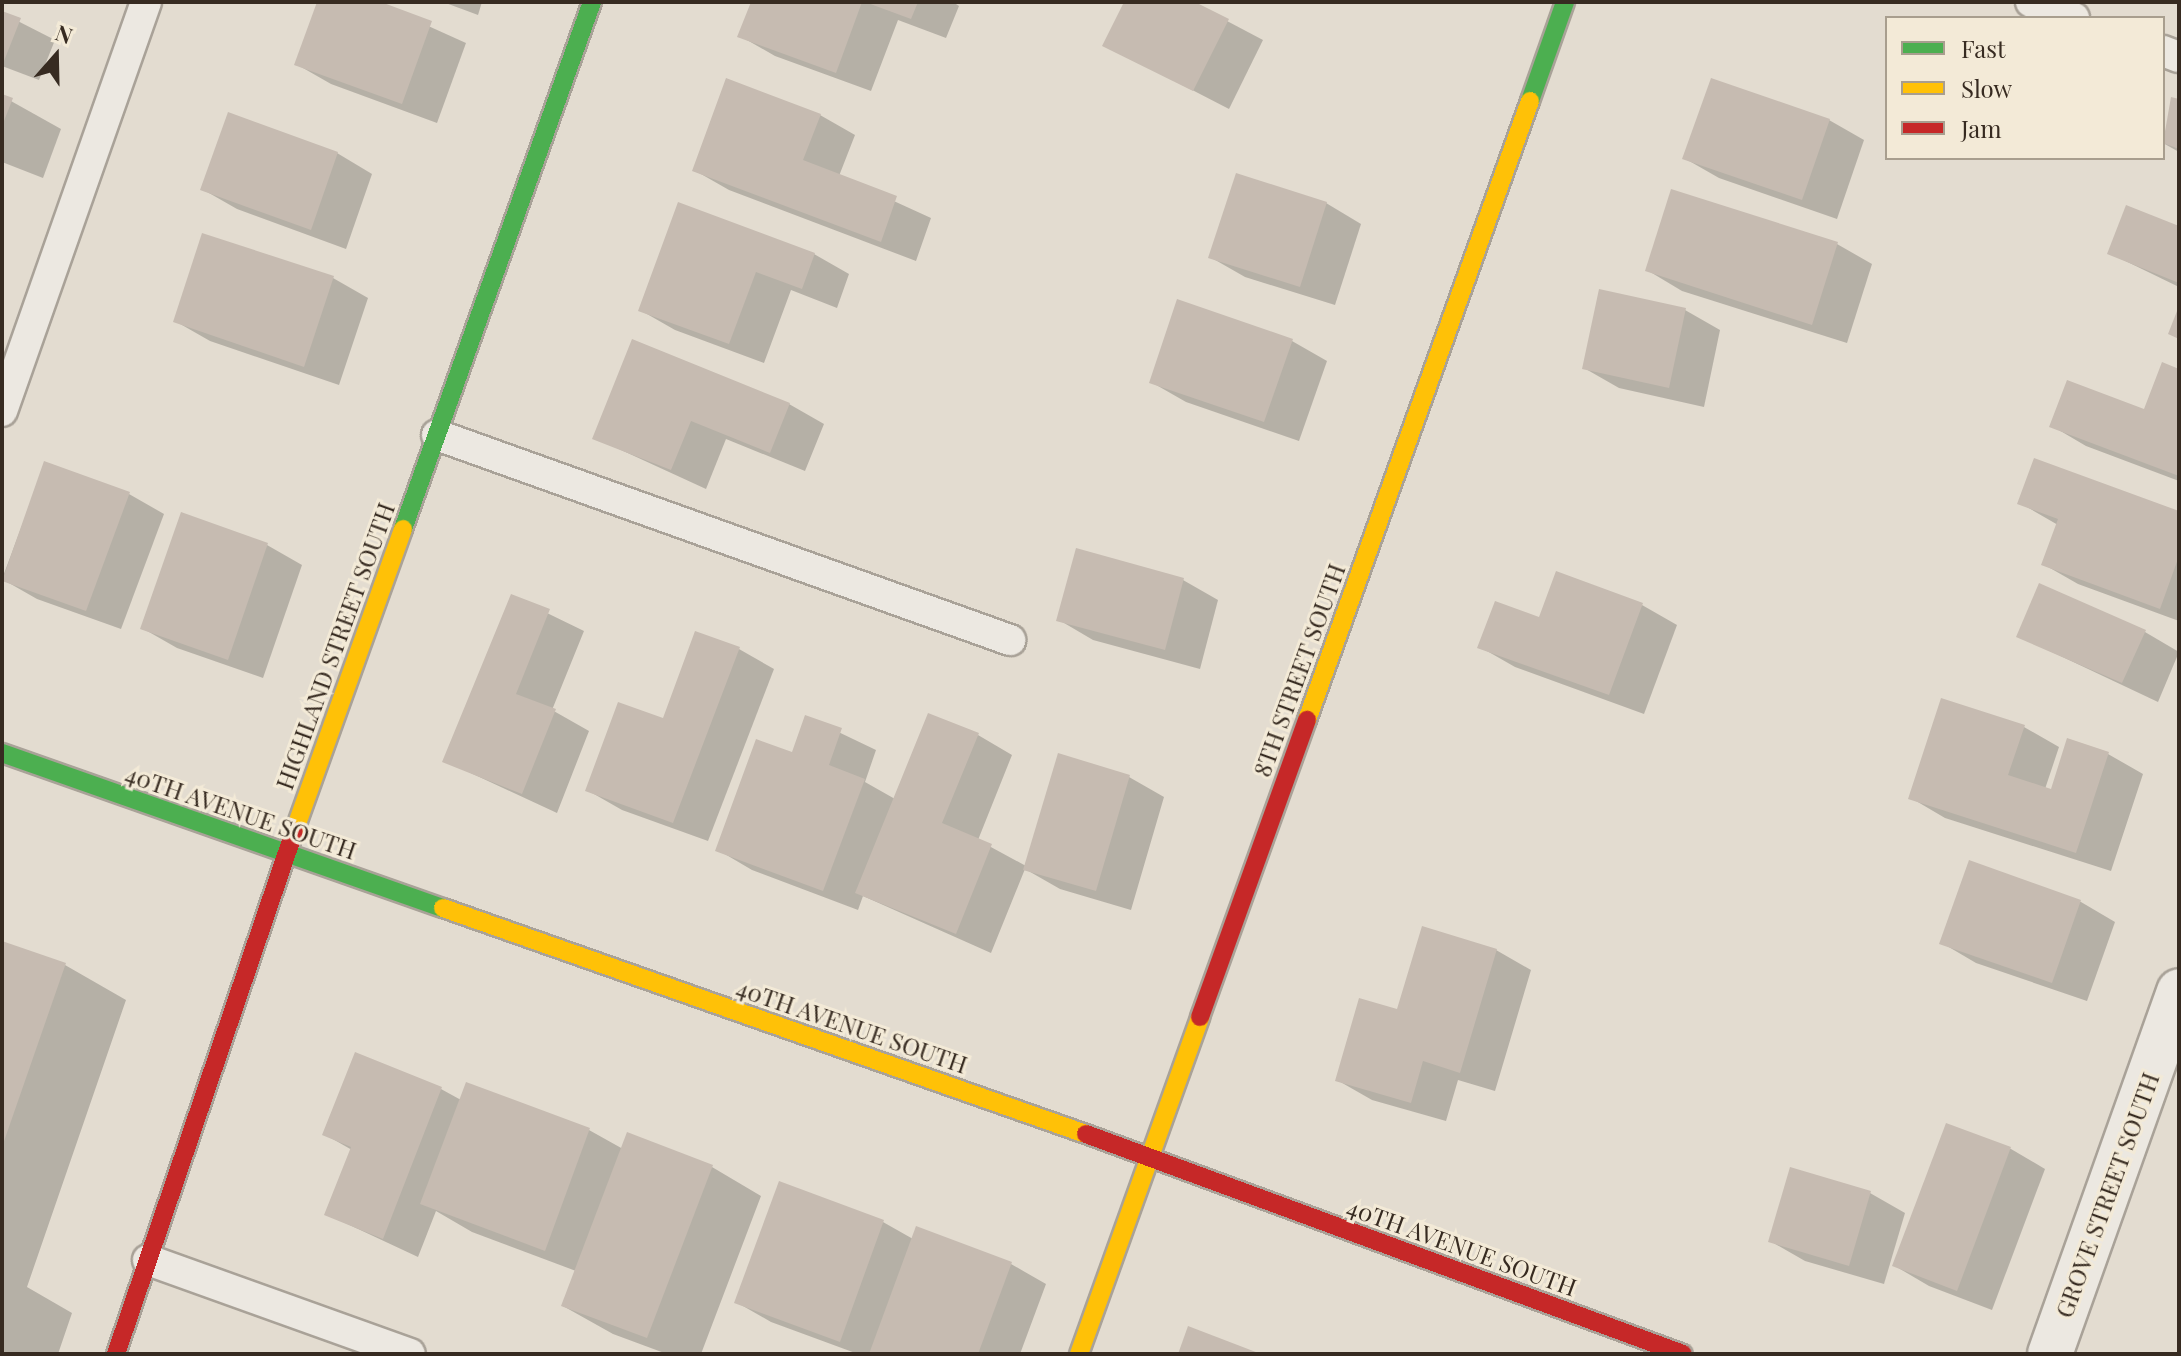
<!DOCTYPE html>
<style>
body{margin:0}
#map{position:relative;width:2181px;height:1356px;overflow:hidden;background:#e3dcd0;font-family:"Playfair Display",serif}
div>[style]{position:absolute}
[style*='--x']{left:calc(var(--x)*1px);top:calc(var(--y)*1px);width:calc(var(--w)*1px);rotate:calc(var(--a)*1deg)}
.shadow>*{inset:0;background:#0003}
.building>*{inset:0;background:#c6bbb1}
.roads{filter:drop-shadow(2px 0 #a9a298) drop-shadow(-2px 0 #a9a298) drop-shadow(0 2px #a9a298) drop-shadow(0 -2px #a9a298)}
.lane>*{height:30px;margin:-15px;padding:0 15px;transform-origin:15px;border-radius:15px;background:#ece8e1}
.street>*{height:44px;margin:-22px;padding:0 22px;transform-origin:22px;border-radius:22px;background:#ece8e1}
.fast>*{height:18px;margin:-9px;padding:0 9px;transform-origin:9px;border-radius:9px;background:#4caf50}
.slow>*{height:18px;margin:-9px;padding:0 9px;transform-origin:9px;border-radius:9px;background:#ffc107}
.jam>*{height:18px;margin:-9px;padding:0 9px;transform-origin:9px;border-radius:9px;background:#c62828}
span{translate:-50% -50%;white-space:nowrap;text-align:center;line-height:1.15;-webkit-text-stroke:6px #f3ead7;paint-order:stroke}
.street-label{font-size:24px;color:#372b21}
.frame{position:absolute;inset:0;border:4px solid #372b21;pointer-events:none}
.legend{position:absolute;left:1885px;top:16px;width:280px;height:144px;box-sizing:border-box;background:#f3ead7;border:2px solid #a89e8e;margin:0;padding:10px 14px;list-style:none;font-size:24px;color:#372b21}
.legend li{display:flex;align-items:center;gap:16px;height:40px}
.legend b{width:40px;border:2px solid #a89e8e}
.north{position:absolute;left:16px;top:16px;width:80px;height:80px;-webkit-text-stroke:6px #f3ead7;paint-order:stroke;rotate:20deg;font-size:22px;font-weight:700;line-height:32px;text-align:center;color:#372b21}
.north::after{content:'';display:block;margin:auto;width:28px;height:36px;background:#372b21;clip-path:polygon(50% 0,100% 100%,50% 72%,0 100%)}
</style>
<div id="map">
<div class="shadow">
<div style="clip-path:polygon(320px 2px,375px 2px,466px 43px,437px 123px,331px 84px,296px 64px)"></div>
<div style="clip-path:polygon(443px 2px,482px 2px,478px 15px)"></div>
<div style="clip-path:polygon(753px 2px,953px 2px,959px 6px,946px 38px,898px 20px,871px 91px,775px 56px,740px 36px)"></div>
<div style="clip-path:polygon(1126px 2px,1191px 2px,1263px 40px,1229px 109px,1105px 45px)"></div>
<div style="clip-path:polygon(2px 13px,55px 40px,39px 80px,2px 66px)"></div>
<div style="clip-path:polygon(2px 96px,61px 129px,43px 178px,2px 162px)"></div>
<div style="clip-path:polygon(2173px 99px,2179px 101px,2179px 152px,2163px 143px)"></div>
<div style="clip-path:polygon(820px 115px,855px 135px,839px 176px,931px 218px,916px 261px,729px 190px,694px 170px)"></div>
<div style="clip-path:polygon(1829px 120px,1864px 140px,1837px 219px,1719px 178px,1684px 158px)"></div>
<div style="clip-path:polygon(337px 153px,372px 174px,346px 249px,237px 209px,202px 189px)"></div>
<div style="clip-path:polygon(1326px 203px,1361px 224px,1335px 305px,1245px 277px,1210px 257px)"></div>
<div style="clip-path:polygon(680px 204px,814px 254px,849px 274px,837px 308px,791px 290px,764px 363px,675px 330px,640px 310px)"></div>
<div style="clip-path:polygon(2179px 229px,2179px 287px,2109px 253px)"></div>
<div style="clip-path:polygon(1837px 244px,1872px 264px,1847px 343px,1682px 291px,1647px 270px)"></div>
<div style="clip-path:polygon(333px 278px,368px 298px,339px 385px,210px 341px,175px 321px)"></div>
<div style="clip-path:polygon(1685px 310px,1720px 330px,1704px 407px,1619px 388px,1584px 368px)"></div>
<div style="clip-path:polygon(634px 341px,789px 404px,824px 424px,805px 471px,726px 439px,706px 489px,595px 438px)"></div>
<div style="clip-path:polygon(1292px 341px,1327px 361px,1299px 441px,1186px 402px,1151px 382px)"></div>
<div style="clip-path:polygon(2179px 371px,2179px 481px,2086px 446px,2052px 426px,2145px 412px)"></div>
<div style="clip-path:polygon(45px 464px,129px 494px,164px 514px,121px 629px,37px 599px,2px 579px)"></div>
<div style="clip-path:polygon(2020px 503px,2179px 513px,2179px 621px,2078px 584px,2043px 564px,2058px 525px)"></div>
<div style="clip-path:polygon(267px 545px,302px 565px,263px 678px,177px 648px,142px 628px)"></div>
<div style="clip-path:polygon(1183px 580px,1218px 600px,1200px 669px,1093px 640px,1059px 620px)"></div>
<div style="clip-path:polygon(512px 596px,584px 631px,552px 710px,589px 731px,557px 813px,445px 761px)"></div>
<div style="clip-path:polygon(1642px 605px,1677px 625px,1644px 714px,1515px 667px,1480px 647px)"></div>
<div style="clip-path:polygon(2145px 632px,2179px 652px,2158px 702px,2018px 636px)"></div>
<div style="clip-path:polygon(739px 649px,774px 669px,708px 841px,622px 810px,587px 790px)"></div>
<div style="clip-path:polygon(807px 717px,876px 750px,865px 782px,895px 799px,978px 735px,1012px 755px,978px 840px,1026px 866px,1129px 777px,1164px 797px,1131px 910px,1060px 889px,1025px 869px,991px 953px,863px 896px,858px 910px,752px 870px,718px 850px,793px 754px)"></div>
<div style="clip-path:polygon(2024px 727px,2059px 747px,2045px 789px,2052px 791px,2108px 754px,2143px 774px,2111px 871px,1945px 818px,1911px 798px)"></div>
<div style="clip-path:polygon(1970px 863px,2081px 902px,2115px 922px,2087px 1001px,1976px 963px,1942px 943px)"></div>
<div style="clip-path:polygon(2px 944px,65px 965px,126px 1000px,27px 1287px,72px 1313px,58px 1354px,2px 1354px)"></div>
<div style="clip-path:polygon(1496px 950px,1531px 970px,1495px 1091px,1458px 1080px,1446px 1121px,1372px 1100px,1337px 1080px,1398px 1012px)"></div>
<div style="clip-path:polygon(441px 1089px,461px 1100px,589px 1130px,623px 1149px,712px 1167px,761px 1196px,701px 1354px,667px 1354px,613px 1334px,563px 1306px,576px 1271px,472px 1232px,436px 1211px,418px 1257px,326px 1214px,352px 1150px,324px 1134px)"></div>
<div style="clip-path:polygon(1947px 1125px,2011px 1149px,2045px 1169px,1992px 1310px,1929px 1286px,1895px 1266px)"></div>
<div style="clip-path:polygon(1870px 1193px,1905px 1213px,1884px 1284px,1805px 1261px,1770px 1241px)"></div>
<div style="clip-path:polygon(883px 1222px,913px 1239px,917px 1229px,1011px 1264px,1046px 1284px,1020px 1354px,858px 1354px,771px 1322px,736px 1302px)"></div>
</div>
<div class="building">
<div style="clip-path:polygon(317px 2px,381px 2px,432px 21px,402px 104px,294px 65px)"></div>
<div style="clip-path:polygon(751px 2px,862px 2px,836px 73px,737px 37px)"></div>
<div style="clip-path:polygon(865px 2px,918px 2px,911px 19px)"></div>
<div style="clip-path:polygon(1124px 2px,1195px 2px,1229px 19px,1193px 91px,1102px 46px)"></div>
<div style="clip-path:polygon(2px 11px,21px 18px,2px 66px)"></div>
<div style="clip-path:polygon(726px 78px,821px 114px,803px 160px,897px 196px,881px 242px,692px 171px)"></div>
<div style="clip-path:polygon(1711px 78px,1830px 119px,1802px 200px,1682px 159px)"></div>
<div style="clip-path:polygon(2px 94px,13px 98px,2px 126px)"></div>
<div style="clip-path:polygon(2171px 97px,2179px 99px,2179px 149px,2163px 143px)"></div>
<div style="clip-path:polygon(228px 112px,338px 152px,311px 230px,200px 190px)"></div>
<div style="clip-path:polygon(1236px 173px,1327px 202px,1300px 287px,1208px 258px)"></div>
<div style="clip-path:polygon(1671px 189px,1838px 242px,1812px 325px,1645px 271px)"></div>
<div style="clip-path:polygon(678px 202px,815px 253px,802px 289px,756px 272px,729px 344px,638px 311px)"></div>
<div style="clip-path:polygon(2126px 205px,2179px 226px,2179px 283px,2107px 254px)"></div>
<div style="clip-path:polygon(202px 233px,334px 276px,304px 367px,173px 322px)"></div>
<div style="clip-path:polygon(1599px 289px,1686px 308px,1669px 388px,1582px 369px)"></div>
<div style="clip-path:polygon(1177px 299px,1293px 339px,1264px 422px,1149px 383px)"></div>
<div style="clip-path:polygon(2179px 306px,2179px 339px,2168px 334px)"></div>
<div style="clip-path:polygon(632px 339px,790px 403px,770px 453px,691px 421px,671px 470px,592px 439px)"></div>
<div style="clip-path:polygon(2162px 362px,2179px 369px,2179px 476px,2049px 427px,2067px 380px,2144px 409px)"></div>
<div style="clip-path:polygon(2034px 458px,2179px 511px,2179px 556px,2160px 609px,2041px 565px,2058px 519px,2017px 504px)"></div>
<div style="clip-path:polygon(44px 461px,130px 492px,86px 611px,2px 581px)"></div>
<div style="clip-path:polygon(181px 512px,268px 543px,228px 660px,140px 629px)"></div>
<div style="clip-path:polygon(1076px 548px,1184px 578px,1165px 650px,1056px 621px)"></div>
<div style="clip-path:polygon(1556px 571px,1643px 603px,1609px 695px,1477px 648px,1495px 601px,1539px 617px)"></div>
<div style="clip-path:polygon(2039px 583px,2146px 630px,2122px 683px,2016px 637px)"></div>
<div style="clip-path:polygon(511px 594px,550px 609px,516px 694px,556px 709px,522px 794px,442px 762px)"></div>
<div style="clip-path:polygon(695px 631px,740px 647px,673px 823px,585px 791px,618px 702px,663px 718px)"></div>
<div style="clip-path:polygon(1941px 698px,2025px 725px,2008px 775px,2051px 789px,2067px 738px,2109px 752px,2076px 853px,1908px 799px)"></div>
<div style="clip-path:polygon(928px 713px,979px 733px,942px 823px,992px 844px,956px 934px,855px 893px)"></div>
<div style="clip-path:polygon(805px 715px,842px 728px,829px 765px,865px 779px,823px 891px,715px 851px,756px 739px,792px 752px)"></div>
<div style="clip-path:polygon(1058px 753px,1130px 775px,1096px 891px,1023px 870px)"></div>
<div style="clip-path:polygon(1969px 860px,2081px 900px,2052px 983px,1939px 944px)"></div>
<div style="clip-path:polygon(1422px 926px,1497px 949px,1460px 1073px,1423px 1061px,1411px 1103px,1335px 1081px,1359px 998px,1397px 1009px)"></div>
<div style="clip-path:polygon(2px 941px,66px 963px,2px 1147px)"></div>
<div style="clip-path:polygon(355px 1052px,442px 1087px,383px 1239px,324px 1215px,351px 1147px,322px 1135px)"></div>
<div style="clip-path:polygon(466px 1082px,590px 1128px,545px 1251px,420px 1204px)"></div>
<div style="clip-path:polygon(1946px 1123px,2011px 1147px,1957px 1291px,1892px 1266px)"></div>
<div style="clip-path:polygon(627px 1132px,713px 1165px,647px 1338px,561px 1306px)"></div>
<div style="clip-path:polygon(1790px 1167px,1871px 1191px,1849px 1266px,1768px 1242px)"></div>
<div style="clip-path:polygon(779px 1181px,884px 1220px,840px 1342px,734px 1303px)"></div>
<div style="clip-path:polygon(916px 1226px,1012px 1262px,978px 1354px,869px 1354px)"></div>
<div style="clip-path:polygon(1188px 1326px,1261px 1354px,1178px 1354px)"></div>
</div>
<div class="roads">
<div class="lane">
<div style="--x:2031;--y:2;--w:46;--a:20.4"></div>
<div style="--x:2163;--y:51;--w:17;--a:21"></div>
<div style="--x:2;--y:411;--w:434;--a:-70.6"></div>
<div style="--x:437;--y:435;--w:609;--a:19.69"></div>
<div style="--x:148;--y:1260;--w:278;--a:19.7"></div>
</div>
<div class="street">
<div style="--x:2050;--y:1354;--w:385;--a:-70.4"></div>
</div>
<div class="fast">
<div style="--x:1530;--y:101;--w:105;--a:-70.5"></div>
<div style="--x:403;--y:529;--w:560;--a:-70.27"></div>
<div style="--x:2;--y:753;--w:467;--a:19.4"></div>
</div>
<div class="slow">
<div style="--x:1307;--y:720;--w:658;--a:-70.19"></div>
<div style="--x:294;--y:832;--w:322;--a:-70.2"></div>
<div style="--x:443;--y:908;--w:682;--a:19.37"></div>
<div style="--x:1079;--y:1354;--w:358;--a:-70.2"></div>
</div>
<div class="jam">
<div style="--x:1200;--y:1017;--w:316;--a:-70.2"></div>
<div style="--x:1086;--y:1134;--w:636;--a:20.23"></div>
<div style="--x:116;--y:1354;--w:552;--a:-71.17"></div>
</div>
</div>
<div class="street-label">
<span style="left:335px;top:646px;rotate:-70deg">HIGHLAND STREET SOUTH</span>
<span style="left:1299px;top:670px;rotate:-70deg">8TH STREET SOUTH</span>
<span style="left:241px;top:812px;rotate:19deg">40TH AVENUE SOUTH</span>
<span style="left:852px;top:1026px;rotate:19deg">40TH AVENUE SOUTH</span>
<span style="left:2107px;top:1195px;rotate:-70deg">GROVE STREET SOUTH</span>
<span style="left:1462px;top:1247px;rotate:20deg">40TH AVENUE SOUTH</span>
</div>
<div class="frame"></div>
<ul class="legend">
<li><b style="height:10px;background:#4caf50"></b>Fast</li>
<li><b style="height:10px;background:#ffc107"></b>Slow</li>
<li><b style="height:10px;background:#c62828"></b>Jam</li>
</ul>
<div class="north">N</div>
</div>
